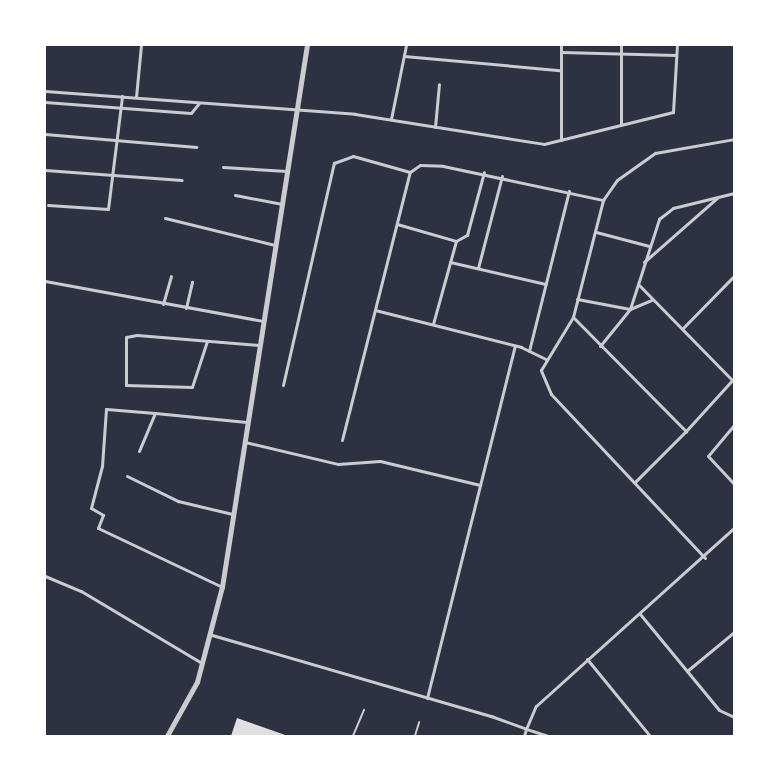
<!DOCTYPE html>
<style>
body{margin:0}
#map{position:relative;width:779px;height:781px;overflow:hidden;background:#2d3142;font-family:"Asap Condensed",sans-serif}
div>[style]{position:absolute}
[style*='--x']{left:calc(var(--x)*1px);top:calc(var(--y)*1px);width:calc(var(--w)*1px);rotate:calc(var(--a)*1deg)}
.building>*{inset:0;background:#e0e0e3}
.service>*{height:1.5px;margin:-0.75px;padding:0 0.75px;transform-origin:0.75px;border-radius:0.75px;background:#caccd0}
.minor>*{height:3px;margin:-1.5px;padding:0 1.5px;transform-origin:1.5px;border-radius:1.5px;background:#caccd0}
.tertiary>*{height:4.5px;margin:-2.25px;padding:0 2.25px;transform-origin:2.25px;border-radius:2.25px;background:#caccd0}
span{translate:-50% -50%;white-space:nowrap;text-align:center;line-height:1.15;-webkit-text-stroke:4.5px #fff;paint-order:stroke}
.frame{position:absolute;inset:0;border:46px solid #fff;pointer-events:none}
</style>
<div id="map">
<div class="building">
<div style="clip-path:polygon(237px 718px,288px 736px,231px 736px)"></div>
</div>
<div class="service">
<div style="--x:353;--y:736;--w:28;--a:-67"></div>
<div style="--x:415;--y:736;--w:14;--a:-73"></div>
</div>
<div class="minor">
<div style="--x:561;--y:45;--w:95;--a:90"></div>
<div style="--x:621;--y:45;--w:79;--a:90"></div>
<div style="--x:561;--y:52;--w:115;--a:1.5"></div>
<div style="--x:404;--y:56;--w:156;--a:5.2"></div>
<div style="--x:45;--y:91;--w:311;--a:4.2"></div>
<div style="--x:355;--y:114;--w:191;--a:9"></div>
<div style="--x:544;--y:144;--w:133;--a:-13.9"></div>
<div style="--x:673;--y:112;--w:67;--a:-86.6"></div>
<div style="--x:136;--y:97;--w:52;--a:-84.5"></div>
<div style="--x:45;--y:102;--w:146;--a:4.3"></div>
<div style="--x:191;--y:113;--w:13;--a:-51"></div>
<div style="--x:391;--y:119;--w:76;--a:-78.5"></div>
<div style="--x:435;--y:127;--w:43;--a:-84.7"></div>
<div style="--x:45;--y:134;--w:152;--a:4.9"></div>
<div style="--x:223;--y:167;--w:64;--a:3.6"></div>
<div style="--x:45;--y:170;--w:137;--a:4.2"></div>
<div style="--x:410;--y:172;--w:12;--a:-35"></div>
<div style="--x:420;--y:165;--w:23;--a:2"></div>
<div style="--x:443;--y:166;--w:164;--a:12"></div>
<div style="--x:235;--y:195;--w:48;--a:10.8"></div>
<div style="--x:48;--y:205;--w:60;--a:3.8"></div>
<div style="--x:108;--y:209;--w:114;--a:-82.9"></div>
<div style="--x:165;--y:218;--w:113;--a:13.8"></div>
<div style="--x:397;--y:224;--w:61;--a:16.1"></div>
<div style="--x:456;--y:241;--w:86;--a:105.5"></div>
<div style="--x:596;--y:232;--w:55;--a:14.8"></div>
<div style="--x:456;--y:241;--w:13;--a:-29"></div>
<div style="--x:467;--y:235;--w:65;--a:-74.9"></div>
<div style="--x:450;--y:262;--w:98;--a:13"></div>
<div style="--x:644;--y:262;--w:98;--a:-41.3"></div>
<div style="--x:478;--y:268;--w:95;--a:-75.4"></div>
<div style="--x:45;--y:281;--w:221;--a:10.4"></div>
<div style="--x:639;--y:285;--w:133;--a:45.6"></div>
<div style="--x:577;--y:299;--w:54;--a:10.7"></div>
<div style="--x:630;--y:309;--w:23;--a:-23"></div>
<div style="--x:163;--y:304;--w:29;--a:-74"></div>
<div style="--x:186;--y:308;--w:27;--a:-77"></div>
<div style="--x:375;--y:310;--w:151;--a:14.2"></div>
<div style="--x:521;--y:347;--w:28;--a:26"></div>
<div style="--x:573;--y:317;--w:161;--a:45.3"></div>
<div style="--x:686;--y:431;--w:72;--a:135"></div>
<div style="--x:683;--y:328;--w:73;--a:-45.6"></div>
<div style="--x:207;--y:341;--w:48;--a:108.1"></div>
<div style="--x:192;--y:387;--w:66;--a:-178.3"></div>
<div style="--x:126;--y:385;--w:48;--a:-90"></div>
<div style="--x:126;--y:337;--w:11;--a:-10"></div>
<div style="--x:137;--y:335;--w:122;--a:4.7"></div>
<div style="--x:600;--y:346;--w:48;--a:-51"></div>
<div style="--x:630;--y:309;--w:95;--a:-72.1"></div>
<div style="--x:659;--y:219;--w:18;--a:-38"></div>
<div style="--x:673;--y:208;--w:63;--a:-13.8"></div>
<div style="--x:529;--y:351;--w:165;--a:-76"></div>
<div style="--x:283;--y:385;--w:228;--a:-77.1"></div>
<div style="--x:334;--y:163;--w:20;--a:-20"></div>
<div style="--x:353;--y:156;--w:59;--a:15.7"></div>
<div style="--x:155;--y:413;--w:49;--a:-175.3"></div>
<div style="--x:106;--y:409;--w:57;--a:94"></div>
<div style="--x:102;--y:466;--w:43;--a:104.7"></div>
<div style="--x:91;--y:508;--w:14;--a:30"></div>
<div style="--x:103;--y:515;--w:14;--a:111"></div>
<div style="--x:98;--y:528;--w:137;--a:25.4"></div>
<div style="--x:734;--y:425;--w:40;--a:130"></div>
<div style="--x:708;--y:456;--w:38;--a:47"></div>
<div style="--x:686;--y:431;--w:72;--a:-47.8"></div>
<div style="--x:342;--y:440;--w:276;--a:-75.8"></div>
<div style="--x:245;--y:442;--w:96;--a:13.3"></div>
<div style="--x:338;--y:464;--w:42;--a:-4.1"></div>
<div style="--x:380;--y:461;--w:103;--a:13.5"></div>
<div style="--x:139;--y:451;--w:41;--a:-67.2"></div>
<div style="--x:155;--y:413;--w:92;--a:5.6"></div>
<div style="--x:127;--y:476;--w:57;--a:26.1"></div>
<div style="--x:178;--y:501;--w:56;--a:13.5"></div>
<div style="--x:705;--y:558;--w:225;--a:-133.2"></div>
<div style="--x:551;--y:394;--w:26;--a:-113"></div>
<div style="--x:541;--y:370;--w:62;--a:-58.9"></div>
<div style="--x:573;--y:317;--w:121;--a:-75.6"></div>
<div style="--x:603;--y:200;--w:24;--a:-55"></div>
<div style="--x:617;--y:180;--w:47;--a:-35.4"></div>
<div style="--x:655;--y:153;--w:80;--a:-10"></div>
<div style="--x:45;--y:576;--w:39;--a:23"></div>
<div style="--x:81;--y:591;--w:141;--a:30.8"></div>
<div style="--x:640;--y:614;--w:124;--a:50.5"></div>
<div style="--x:719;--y:710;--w:17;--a:25"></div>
<div style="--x:212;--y:635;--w:291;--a:16.2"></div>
<div style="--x:491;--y:716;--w:37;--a:20"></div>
<div style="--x:526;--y:729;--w:7;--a:106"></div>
<div style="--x:587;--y:659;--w:99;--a:50.7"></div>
<div style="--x:687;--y:671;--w:61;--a:-39.7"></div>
<div style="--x:427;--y:698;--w:363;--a:-76"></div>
<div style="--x:548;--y:736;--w:23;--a:-162"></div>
<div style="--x:526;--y:729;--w:25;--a:-67"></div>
<div style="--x:536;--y:706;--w:266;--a:-42"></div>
</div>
<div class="tertiary">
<div style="--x:167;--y:736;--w:62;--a:-60.9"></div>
<div style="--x:197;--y:682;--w:98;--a:-75.3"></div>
<div style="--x:222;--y:587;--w:549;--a:-81.09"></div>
</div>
<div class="frame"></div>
</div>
